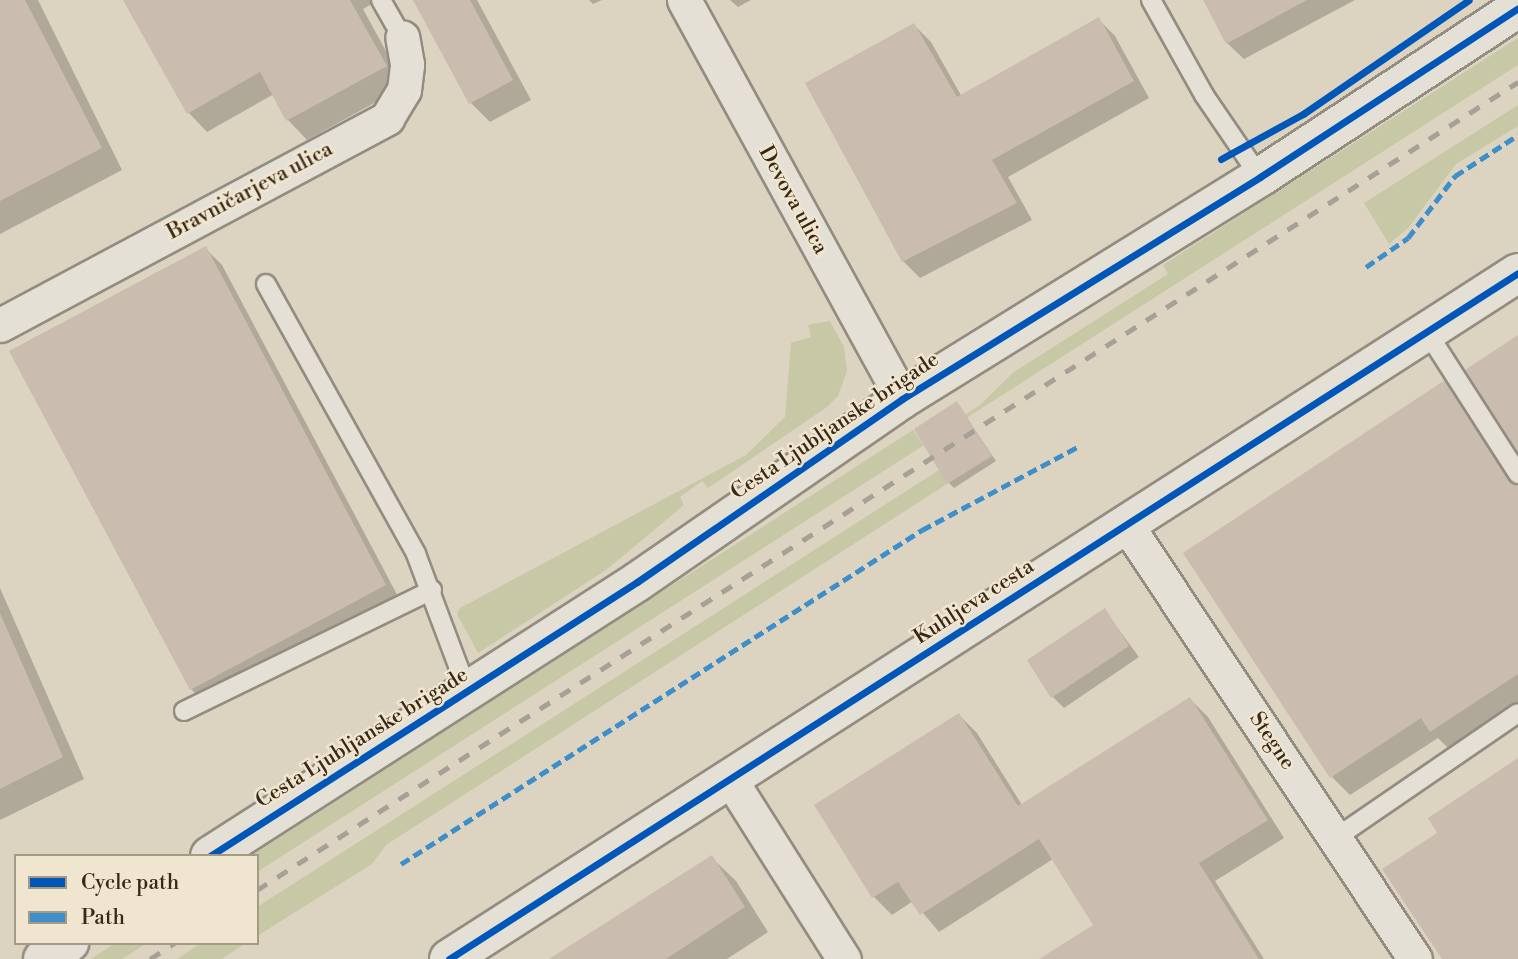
<!DOCTYPE html>
<meta charset="utf-8">
<style>
body{margin:0}
#map{position:relative;width:1518px;height:959px;overflow:hidden;background:#dcd4c1;font-family:"Libre Bodoni",serif}
div>[style]{position:absolute}
[style*='--x']{left:calc(var(--x)*1px);top:calc(var(--y)*1px);width:calc(var(--w)*1px);rotate:calc(var(--a)*1deg)}
.green>*{inset:0;background:#c6c8a6}
.shadow>*{inset:0;background:#0003}
.building>*{inset:0;background:#cabcae}
.roads{filter:drop-shadow(2px 0 #938c80) drop-shadow(-2px 0 #938c80) drop-shadow(0 2px #938c80) drop-shadow(0 -2px #938c80)}
.lane>*{height:18px;margin:-9px;padding:0 9px;transform-origin:9px;border-radius:9px;background:#e4e0d6}
.street>*{height:33px;margin:-16.5px;padding:0 16.5px;transform-origin:16.5px;border-radius:16.5px;background:#e4e0d6}
.secondary>*{height:38px;margin:-19px;padding:0 19px;transform-origin:19px;border-radius:19px;background:#e4e0d6}
.rail>*{height:5px;margin-top:-2.5px;transform-origin:0;background:repeating-linear-gradient(90deg,#a6a097 0 12px,transparent 0 24px)}
.quiet>*{height:5px;margin-top:-2.5px;transform-origin:0;background:repeating-linear-gradient(90deg,#3e8fc9 0 10px,transparent 0 15px)}
.cycleway>*{height:7px;margin:-3.5px;padding:0 3.5px;transform-origin:3.5px;border-radius:3.5px;background:#0057b8}
span{translate:-50% -50%;white-space:nowrap;text-align:center;line-height:1.15;-webkit-text-stroke:5px #f0e6cf;paint-order:stroke}
.street-label{font-size:21px;color:#392817}
.legend{position:absolute;left:14px;top:854px;width:245px;height:91px;box-sizing:border-box;background:#f0e6cf;border:2px solid #a79a85;margin:0;padding:9px 12px;list-style:none;font-size:21px;color:#392817}
.legend li{display:flex;align-items:center;gap:14px;height:35px}
.legend b{width:35px;border:2px solid #a79a85}
</style>
<div id="map">
<div class="green">
<div style="clip-path:polygon(1518px 38px,1518px 65px,257px 872px,257px 856px,251px 856px,913px 430px,922px 443px,980px 405px,1014px 372px,1168px 274px,1163px 265px)"></div>
<div style="clip-path:polygon(1518px 105px,1518px 126px,1456px 164px,1409px 227px,1389px 244px,1364px 203px)"></div>
<div style="clip-path:polygon(830px 321px,844px 347px,847px 371px,838px 396px,827px 407px,708px 488px,702px 481px,680px 497px,684px 505px,606px 570px,478px 653px,457px 614px,460px 608px,746px 455px,785px 417px,791px 343px,811px 337px,808px 325px)"></div>
<div style="clip-path:polygon(939px 470px,947px 484px,386px 845px,372px 864px,257px 936px,257px 907px)"></div>
<div style="clip-path:polygon(115px 943px,147px 943px,122px 959px,91px 959px)"></div>
<div style="clip-path:polygon(201px 943px,246px 943px,222px 959px,177px 959px)"></div>
</div>
<div class="shadow">
<div style="clip-path:polygon(0 0,38px 0,122px 170px,0 234px)"></div>
<div style="clip-path:polygon(125px 0,379px 0,363px 9px,405px 86px,307px 140px,288px 120px,274px 94px,207px 132px,188px 112px)"></div>
<div style="clip-path:polygon(415px 0,477px 0,531px 100px,490px 122px,471px 103px)"></div>
<div style="clip-path:polygon(589px 0,602px 0,593px 4px)"></div>
<div style="clip-path:polygon(730px 0,751px 0,738px 7px)"></div>
<div style="clip-path:polygon(1205px 0,1355px 0,1244px 59px,1227px 43px)"></div>
<div style="clip-path:polygon(1099px 20px,1115px 36px,1149px 98px,1008px 177px,1032px 220px,920px 278px,903px 261px,914px 25px,931px 42px,962px 97px)"></div>
<div style="clip-path:polygon(205px 248px,222px 265px,401px 602px,208px 706px,191px 689px)"></div>
<div style="clip-path:polygon(1444px 383px,1463px 401px,1518px 484px,1518px 705px,1450px 750px,1438px 738px,1350px 795px,1332px 777px)"></div>
<div style="clip-path:polygon(957px 403px,996px 461px,954px 488px,949px 483px)"></div>
<div style="clip-path:polygon(0 588px,84px 779px,0 820px)"></div>
<div style="clip-path:polygon(1105px 611px,1139px 657px,1064px 708px,1053px 697px)"></div>
<div style="clip-path:polygon(1190px 699px,1208px 717px,1284px 838px,1215px 881px,1264px 959px,1042px 959px,1095px 925px,1053px 859px,939px 932px,913px 901px,892px 915px,874px 897px,817px 806px,959px 715px,977px 733px,1022px 805px)"></div>
<div style="clip-path:polygon(711px 857px,736px 881px,768px 932px,727px 959px,553px 959px)"></div>
</div>
<div class="building">
<div style="clip-path:polygon(0 0,25px 0,102px 148px,0 201px)"></div>
<div style="clip-path:polygon(123px 0,350px 0,387px 66px,286px 121px,260px 72px,187px 114px)"></div>
<div style="clip-path:polygon(413px 0,470px 0,513px 80px,469px 104px)"></div>
<div style="clip-path:polygon(1203px 0,1307px 0,1226px 44px)"></div>
<div style="clip-path:polygon(1099px 17px,1134px 81px,992px 160px,1017px 203px,902px 262px,805px 83px,914px 23px,957px 97px)"></div>
<div style="clip-path:polygon(206px 246px,386px 585px,190px 690px,9px 351px)"></div>
<div style="clip-path:polygon(1518px 335px,1518px 453px,1465px 370px)"></div>
<div style="clip-path:polygon(1445px 380px,1508px 480px,1518px 485px,1518px 674px,1430px 732px,1421px 718px,1330px 778px,1183px 553px)"></div>
<div style="clip-path:polygon(957px 401px,992px 456px,947px 484px,914px 429px)"></div>
<div style="clip-path:polygon(1105px 608px,1129px 646px,1051px 698px,1027px 660px)"></div>
<div style="clip-path:polygon(0 613px,63px 757px,0 789px)"></div>
<div style="clip-path:polygon(1190px 697px,1268px 820px,1199px 863px,1259px 959px,1039px 959px,1093px 925px,1039px 839px,920px 915px,898px 882px,872px 898px,814px 805px,959px 713px,1018px 806px)"></div>
<div style="clip-path:polygon(1518px 758px,1518px 959px,1442px 959px,1382px 869px,1437px 833px,1428px 818px)"></div>
<div style="clip-path:polygon(712px 855px,745px 907px,666px 959px,549px 959px)"></div>
</div>
<div class="roads">
<div class="lane">
<div style="--x:381;--y:0;--w:43;--a:60.4"></div>
<div style="--x:1151;--y:0;--w:109;--a:60.8"></div>
<div style="--x:1204;--y:95;--w:99;--a:55.7"></div>
<div style="--x:266;--y:284;--w:309;--a:60.9"></div>
<div style="--x:416;--y:554;--w:147;--a:69.4"></div>
<div style="--x:1427;--y:332;--w:169;--a:57.3"></div>
<div style="--x:184;--y:711;--w:276;--a:-26"></div>
<div style="--x:1337;--y:837;--w:219;--a:-34.4"></div>
</div>
<div class="street">
<div style="--x:684;--y:0;--w:455;--a:61.3"></div>
<div style="--x:0;--y:325;--w:439;--a:-28.1"></div>
<div style="--x:387;--y:118;--w:33;--a:-59"></div>
<div style="--x:404;--y:90;--w:26;--a:-83"></div>
<div style="--x:407;--y:64;--w:27;--a:-100"></div>
<div style="--x:1126;--y:524;--w:522;--a:56.4"></div>
<div style="--x:730;--y:779;--w:213;--a:57.7"></div>
</div>
<div class="secondary">
<div style="--x:210;--y:856;--w:507;--a:-32.69"></div>
<div style="--x:637;--y:582;--w:322;--a:-34.6"></div>
<div style="--x:902;--y:399;--w:421;--a:-31.8"></div>
<div style="--x:1260;--y:177;--w:308;--a:-33.2"></div>
<div style="--x:43;--y:959;--w:31;--a:-32"></div>
<div style="--x:449;--y:959;--w:1270;--a:-32.69"></div>
</div>
</div>
<div class="rail">
<div style="--x:257;--y:890;--w:1498;--a:-32.65"></div>
<div style="--x:150;--y:959;--w:30;--a:-33"></div>
</div>
<div class="quiet">
<div style="--x:1366;--y:267;--w:51;--a:-34.6"></div>
<div style="--x:1408;--y:238;--w:78;--a:-52.8"></div>
<div style="--x:1455;--y:176;--w:75;--a:-33.1"></div>
<div style="--x:401;--y:864;--w:619;--a:-32.66"></div>
<div style="--x:922;--y:530;--w:178;--a:-28.1"></div>
</div>
<div class="cycleway">
<div style="--x:1221;--y:159;--w:94;--a:-28.8"></div>
<div style="--x:1303;--y:114;--w:201;--a:-34.5"></div>
<div style="--x:210;--y:856;--w:507;--a:-32.69"></div>
<div style="--x:637;--y:582;--w:322;--a:-34.6"></div>
<div style="--x:902;--y:399;--w:421;--a:-31.8"></div>
<div style="--x:1260;--y:177;--w:308;--a:-33.2"></div>
<div style="--x:449;--y:959;--w:1270;--a:-32.69"></div>
</div>
<div class="street-label">
<span style="left:250px;top:191px;rotate:-28deg">Bravničarjeva ulica</span>
<span style="left:793px;top:200px;rotate:61deg">Devova ulica</span>
<span style="left:835px;top:426px;rotate:-34deg">Cesta Ljubljanske brigade</span>
<span style="left:974px;top:602px;rotate:-33deg">Kuhljeva cesta</span>
<span style="left:362px;top:738px;rotate:-32deg">Cesta Ljubljanske brigade</span>
<span style="left:1272px;top:741px;rotate:56deg">Stegne</span>
</div>
<ul class="legend">
<li><b style="height:9px;background:#0057b8"></b>Cycle path</li>
<li><b style="height:9px;background:#3e8fc9"></b>Path</li>
</ul>
</div>
